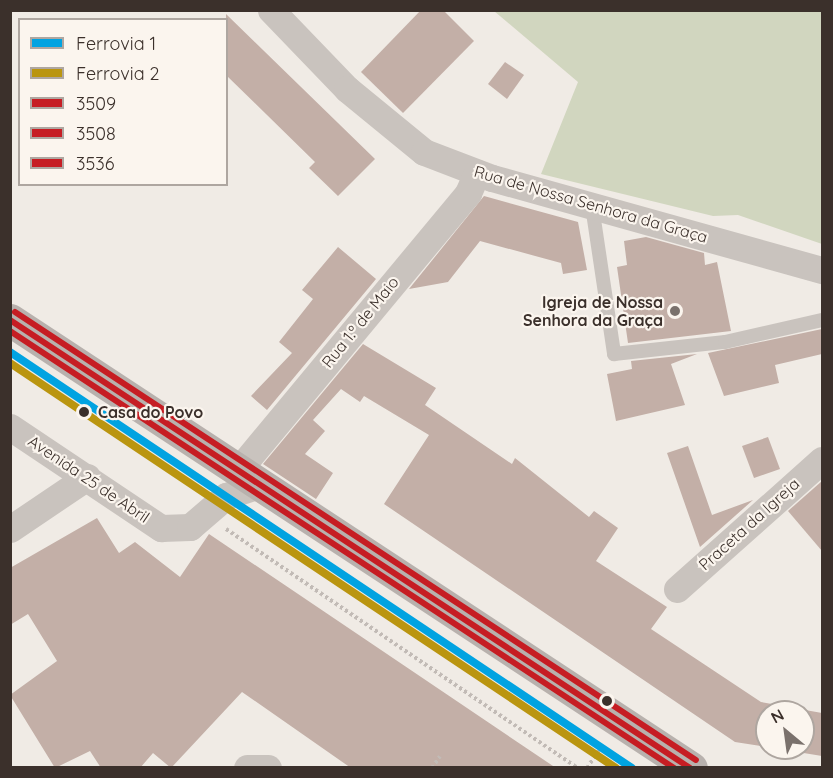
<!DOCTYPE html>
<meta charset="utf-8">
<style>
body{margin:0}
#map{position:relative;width:833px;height:778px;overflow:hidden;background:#f0ebe5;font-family:Quicksand,sans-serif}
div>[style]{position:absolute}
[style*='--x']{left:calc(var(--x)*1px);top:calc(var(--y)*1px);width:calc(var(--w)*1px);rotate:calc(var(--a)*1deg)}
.green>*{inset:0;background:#d1d6bf}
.building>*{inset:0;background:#c3afa7}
.path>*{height:4px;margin-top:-2px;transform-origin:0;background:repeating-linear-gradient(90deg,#c2bbb6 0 3px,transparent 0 6px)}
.lane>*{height:14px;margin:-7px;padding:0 7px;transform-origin:7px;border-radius:7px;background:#c9c3be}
.street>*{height:27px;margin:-13.5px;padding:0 13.5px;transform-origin:13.5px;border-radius:13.5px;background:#c9c3be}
.primary>*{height:33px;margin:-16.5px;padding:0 16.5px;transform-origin:16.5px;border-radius:16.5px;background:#b8b1ad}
.bus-1>*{height:6px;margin:-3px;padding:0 3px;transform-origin:3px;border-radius:3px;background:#c61d23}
.bus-2>*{height:6px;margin:-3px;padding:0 3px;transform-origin:3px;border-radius:3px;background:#c61d23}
.bus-3>*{height:6px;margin:-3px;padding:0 3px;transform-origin:3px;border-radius:3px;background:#c61d23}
.rail-1>*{height:8px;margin:-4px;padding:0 4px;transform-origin:4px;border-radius:4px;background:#01a3e1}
.rail-2>*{height:8px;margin:-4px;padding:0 4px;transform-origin:4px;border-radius:4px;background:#ba9510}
.dots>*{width:16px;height:16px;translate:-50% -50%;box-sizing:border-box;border:3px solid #fbf5ee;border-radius:50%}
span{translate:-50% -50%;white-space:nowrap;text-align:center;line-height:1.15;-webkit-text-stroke:4.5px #fbf5ee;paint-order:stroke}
.street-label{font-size:16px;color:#3b302b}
.poi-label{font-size:16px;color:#3b302b;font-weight:700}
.right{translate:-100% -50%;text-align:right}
.stop-label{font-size:16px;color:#3b302b;font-weight:700}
.left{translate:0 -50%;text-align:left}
.frame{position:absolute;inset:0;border:12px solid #3b302b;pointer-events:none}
.legend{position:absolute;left:18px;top:18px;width:210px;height:168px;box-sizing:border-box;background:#fbf5ee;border:2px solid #aea6a0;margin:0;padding:8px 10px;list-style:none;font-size:18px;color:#3b302b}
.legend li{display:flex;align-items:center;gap:12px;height:30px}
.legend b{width:30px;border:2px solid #aea6a0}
.north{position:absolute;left:755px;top:700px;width:60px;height:60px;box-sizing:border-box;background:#fbf5ee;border:2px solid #aea6a0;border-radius:50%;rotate:331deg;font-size:16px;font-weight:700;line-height:24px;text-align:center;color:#3b302b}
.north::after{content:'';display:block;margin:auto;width:21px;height:27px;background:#7a716c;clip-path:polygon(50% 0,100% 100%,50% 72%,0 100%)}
</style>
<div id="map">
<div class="green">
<div style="clip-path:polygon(494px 11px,822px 11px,822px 244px,738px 215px,713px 216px,541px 174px,578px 82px)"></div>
</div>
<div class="building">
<div style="clip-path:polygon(421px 10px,443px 10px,474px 41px,403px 113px,361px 72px)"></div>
<div style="clip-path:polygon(226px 14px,375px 159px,338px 196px,309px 168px,315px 162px,226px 75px)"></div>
<div style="clip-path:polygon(505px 62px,524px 75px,507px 99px,488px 84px)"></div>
<div style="clip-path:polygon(484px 196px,578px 222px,587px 270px,563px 274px,561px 263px,480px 241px,448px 282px,409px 289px)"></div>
<div style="clip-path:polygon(646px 237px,704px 253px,705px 265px,717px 262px,731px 331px,628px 343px,617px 267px,627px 265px,624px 241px)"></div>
<div style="clip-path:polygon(338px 247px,376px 279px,267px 410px,251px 396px,292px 353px,279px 342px,313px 299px,302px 290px)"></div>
<div style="clip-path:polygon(822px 329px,822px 354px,775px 365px,779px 383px,724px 396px,708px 353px)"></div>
<div style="clip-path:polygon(363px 344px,436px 388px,425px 405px,512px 464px,515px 458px,589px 517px,594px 511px,618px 528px,596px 561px,667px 607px,651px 629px,761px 702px,822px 713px,822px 756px,773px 748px,803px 748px,803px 712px,767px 712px,767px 747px,735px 742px,384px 504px,429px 435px,364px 396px,360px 402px,341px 389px,313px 420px,325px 431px,305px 454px,333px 473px,316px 499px,263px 464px)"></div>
<div style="clip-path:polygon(697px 354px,671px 364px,685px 405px,616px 421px,607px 374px,632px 369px,631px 361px)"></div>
<div style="clip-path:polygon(768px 437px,780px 469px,754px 478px,742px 446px)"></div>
<div style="clip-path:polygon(688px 446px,712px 515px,753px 500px,700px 547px,667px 453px)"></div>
<div style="clip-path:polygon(822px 481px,822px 551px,788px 511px)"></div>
<div style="clip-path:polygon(97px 518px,119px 553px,135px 542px,180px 577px,209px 534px,556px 768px,351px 768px,242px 692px,171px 768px,153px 753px,140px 768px,101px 768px,90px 751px,55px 768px,10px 695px,57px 661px,28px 614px,10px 625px,10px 568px)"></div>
</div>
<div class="path">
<div style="--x:226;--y:529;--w:425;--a:34.2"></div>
<div style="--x:432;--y:768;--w:14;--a:-56"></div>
<div style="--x:587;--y:768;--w:27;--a:-56"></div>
</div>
<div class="lane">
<div style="--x:592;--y:206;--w:150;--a:81.5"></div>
<div style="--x:614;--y:354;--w:112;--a:-6.2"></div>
<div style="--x:725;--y:342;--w:99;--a:-12.8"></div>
</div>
<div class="street">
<div style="--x:271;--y:10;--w:110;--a:46.1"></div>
<div style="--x:347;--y:89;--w:99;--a:39.3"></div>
<div style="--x:424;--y:152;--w:73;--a:20.9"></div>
<div style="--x:492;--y:178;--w:343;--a:15.6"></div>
<div style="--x:10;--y:427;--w:182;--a:33.8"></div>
<div style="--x:161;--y:528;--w:29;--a:-2"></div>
<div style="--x:190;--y:527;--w:48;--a:-40.7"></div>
<div style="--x:226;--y:496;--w:39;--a:-18"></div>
<div style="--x:239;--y:469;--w:359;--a:-50.3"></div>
<div style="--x:468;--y:193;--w:22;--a:-66"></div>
<div style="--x:10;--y:529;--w:93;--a:-34"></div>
<div style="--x:677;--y:589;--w:194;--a:-41.7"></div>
<div style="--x:247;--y:768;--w:21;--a:0"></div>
</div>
<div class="primary">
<div style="--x:10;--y:320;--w:815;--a:33.34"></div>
</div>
<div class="bus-1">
<div style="--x:10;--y:320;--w:814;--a:33.38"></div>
</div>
<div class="bus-2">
<div style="--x:10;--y:331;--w:795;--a:33.35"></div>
</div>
<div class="bus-3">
<div style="--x:15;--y:312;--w:815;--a:33.34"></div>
</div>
<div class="rail-1">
<div style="--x:10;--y:352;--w:748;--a:33.78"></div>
</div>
<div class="rail-2">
<div style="--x:10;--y:363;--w:729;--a:33.76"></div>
</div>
<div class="dots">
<div style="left:675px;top:311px;background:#7a716c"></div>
<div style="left:84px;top:412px;background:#3b302b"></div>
<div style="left:607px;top:701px;background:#3b302b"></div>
</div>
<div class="street-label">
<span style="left:591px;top:204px;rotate:16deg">Rua de Nossa Senhora da Graça</span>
<span style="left:360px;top:322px;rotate:-51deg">Rua 1.º de Maio</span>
<span style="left:89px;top:479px;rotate:34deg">Avenida 25 de Abril</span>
<span style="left:749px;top:524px;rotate:-42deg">Praceta da Igreja</span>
</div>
<div class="poi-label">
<span class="right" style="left:663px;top:311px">Igreja de Nossa<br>Senhora da Graça</span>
</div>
<div class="stop-label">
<span class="left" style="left:98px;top:412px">Casa do Povo</span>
</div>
<div class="frame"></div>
<ul class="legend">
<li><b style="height:8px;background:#01a3e1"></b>Ferrovia 1</li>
<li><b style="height:8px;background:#ba9510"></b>Ferrovia 2</li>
<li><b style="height:8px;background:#c61d23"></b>3509</li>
<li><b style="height:8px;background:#c61d23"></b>3508</li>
<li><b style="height:8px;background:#c61d23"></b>3536</li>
</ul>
<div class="north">N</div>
</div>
